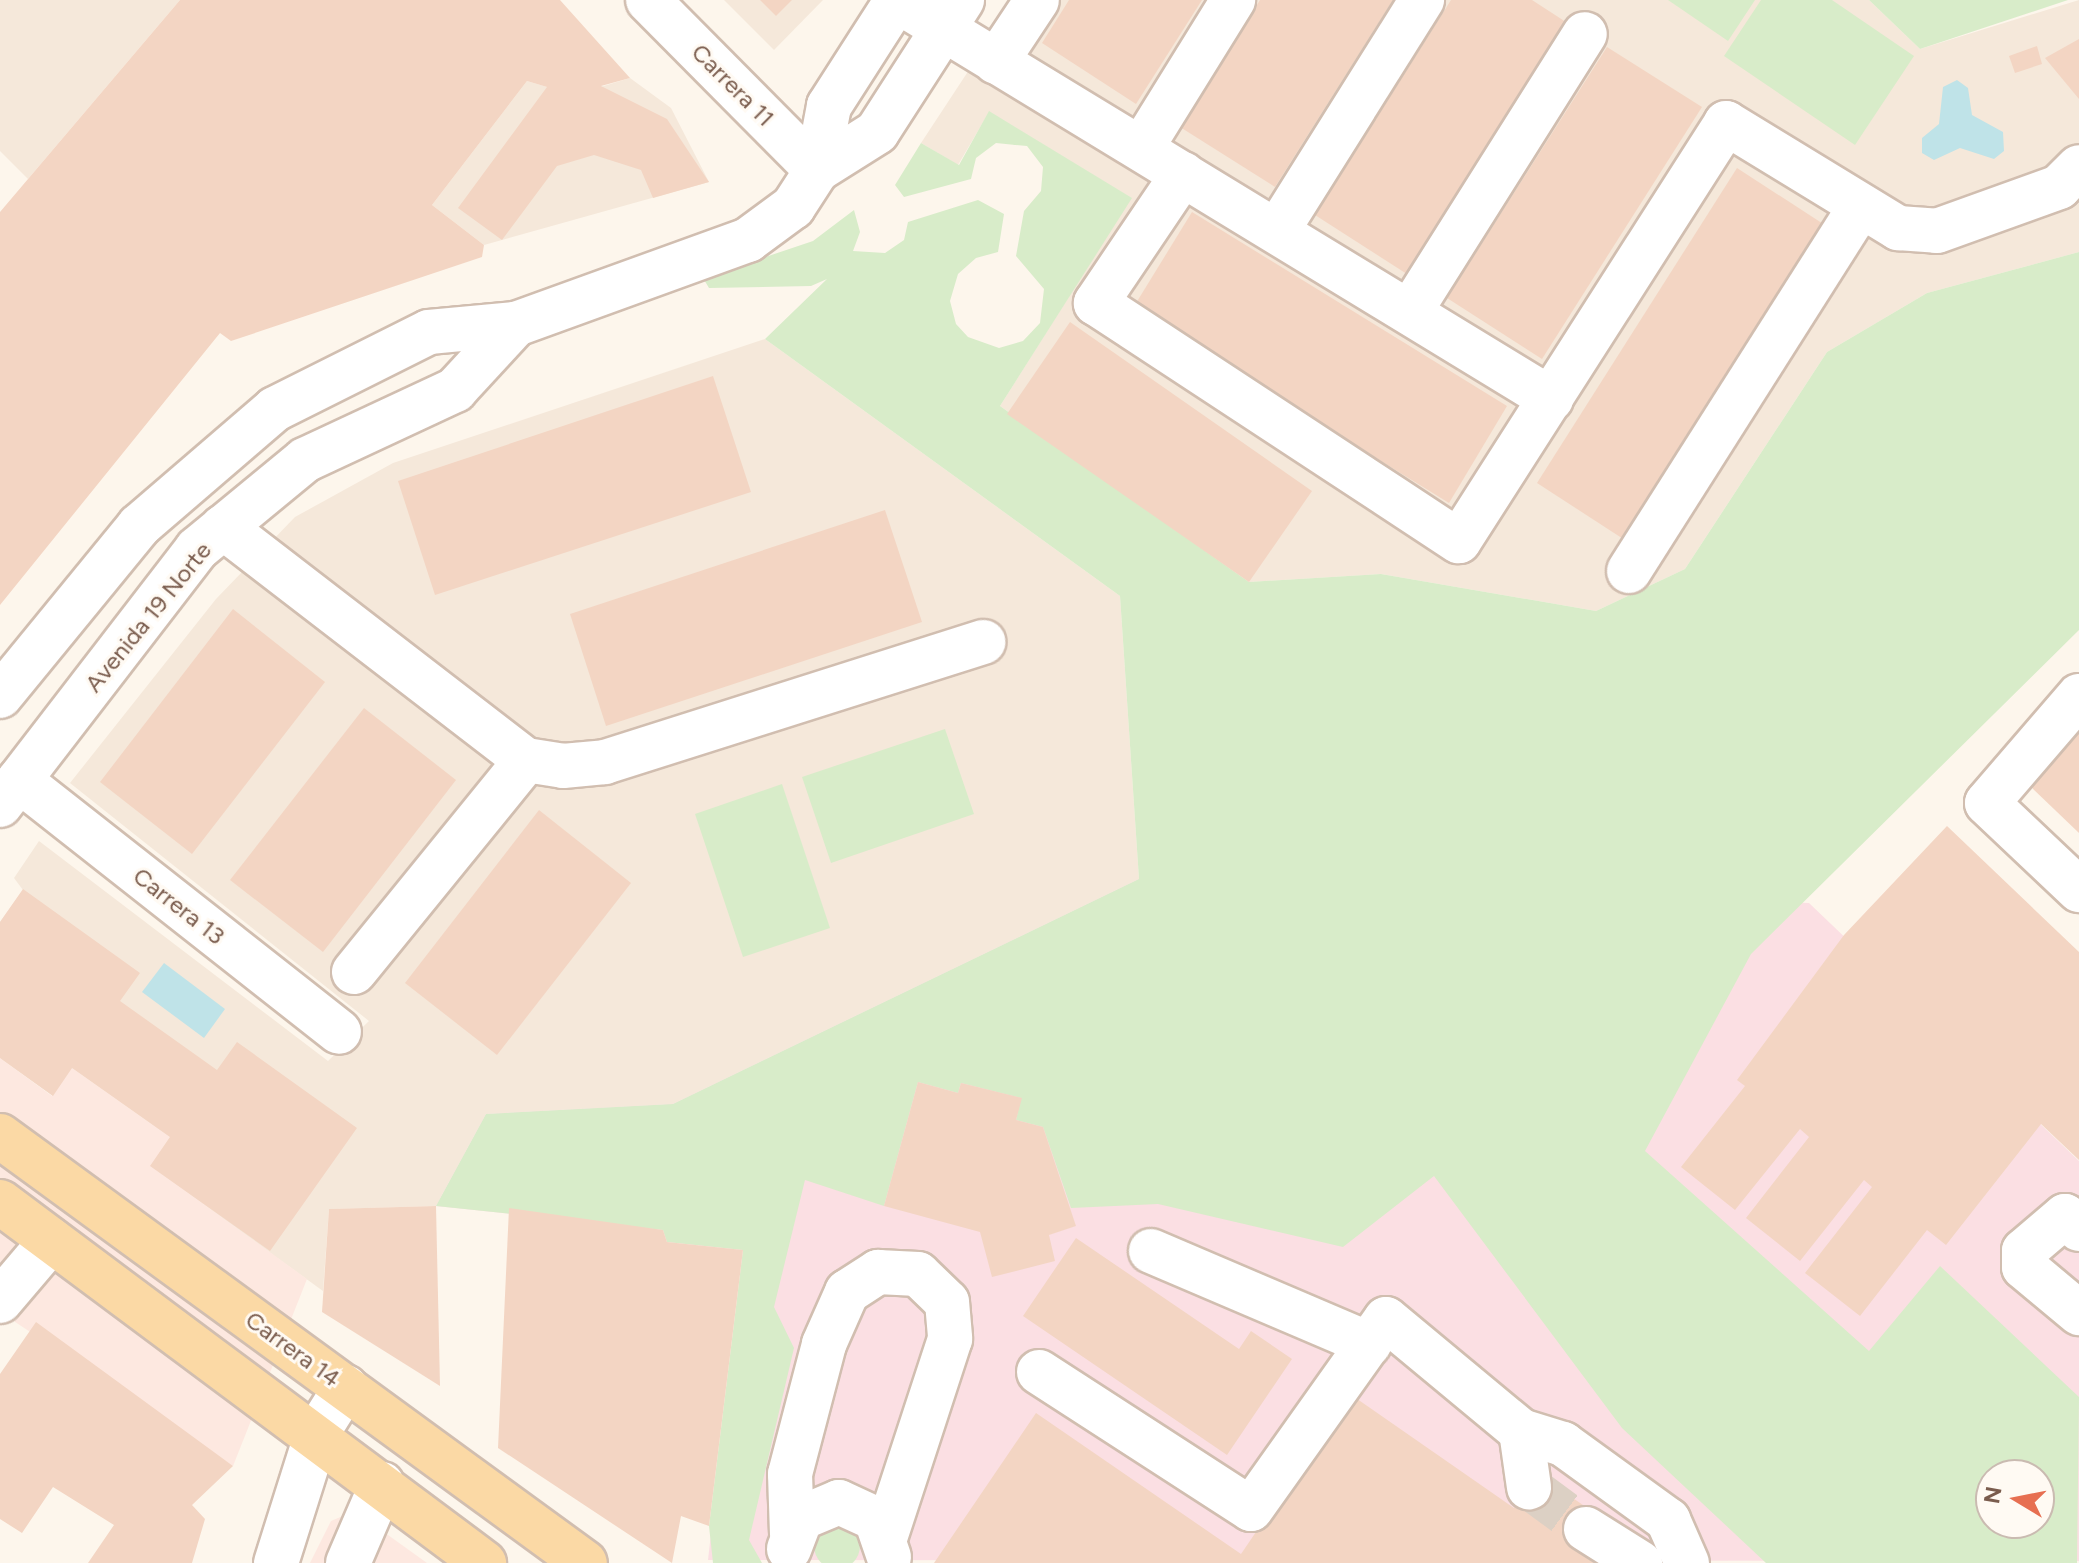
<!DOCTYPE html>
<style>
body{margin:0}
#map{position:relative;width:2079px;height:1563px;overflow:hidden;background:#fdf6ec;font-family:Figtree,sans-serif}
div>[style]{position:absolute}
[style*='--x']{left:calc(var(--x)*1px);top:calc(var(--y)*1px);width:calc(var(--w)*1px);rotate:calc(var(--a)*1deg)}
.residential>*{inset:0;background:#f5e8da}
.commercial>*{inset:0;background:#fde8e0}
.medical>*{inset:0;background:#fbdfe3}
.green>*{inset:0;background:#d8ecc9}
.round{border-radius:50%}
.water>*{inset:0;background:#bfe3e8}
.building>*{inset:0;background:#f3d5c3}
.minor-tunnel>*{height:44px;margin-top:-22px;transform-origin:0;background:repeating-linear-gradient(90deg,#dcd0c4 0 44px,transparent 0 66px)}
.roads{filter:drop-shadow(2px 0 #d1beb0) drop-shadow(-2px 0 #d1beb0) drop-shadow(0 2px #d1beb0) drop-shadow(0 -2px #d1beb0)}
.minor>*{height:44px;margin:-22px;padding:0 22px;transform-origin:22px;border-radius:22px;background:#fff}
.major>*{height:44px;margin:-22px;padding:0 22px;transform-origin:22px;border-radius:22px;background:#fbd9a5}
span{translate:-50% -50%;white-space:nowrap;text-align:center;line-height:1.15;-webkit-text-stroke:6px #fffaf3;paint-order:stroke}
.street-label{font-size:24px;color:#7a5c4d}
.north{position:absolute;left:1975px;top:1459px;width:80px;height:80px;box-sizing:border-box;background:#fffaf3;border:2px solid #cabbb1;border-radius:50%;rotate:280deg;font-size:22px;font-weight:700;line-height:32px;text-align:center;color:#7a5c4d}
.north::after{content:'';display:block;margin:auto;width:28px;height:36px;background:#e76f51;clip-path:polygon(50% 0,100% 100%,50% 72%,0 100%)}
</style>
<div id="map">
<div class="residential">
<div style="clip-path:polygon(0 0,180px 0,28px 179px,0 151px)"></div>
<div style="clip-path:polygon(724px 0,823px 0,774px 50px)"></div>
<div style="clip-path:polygon(1015px 0,1869px 0,1920px 49px,2079px 0,2079px 252px,1927px 293px,1827px 352px,1685px 569px,1596px 611px,1381px 574px,1249px 582px,1000px 406px,1131px 198px,989px 112px,958px 165px,921px 143px)"></div>
<div style="clip-path:polygon(630px 78px,671px 108px,709px 182px,484px 245px,432px 205px,527px 81px,574px 95px)"></div>
<div style="clip-path:polygon(765px 339px,1120px 596px,1139px 879px,673px 1104px,486px 1114px,436px 1206px,329px 1209px,323px 1291px,150px 1166px,169px 1137px,73px 1068px,53px 1096px,0 1058px,0 922px,23px 890px,14px 878px,39px 841px,328px 1061px,369px 1021px,70px 783px,216px 599px,295px 517px,393px 463px)"></div>
</div>
<div class="commercial">
<div style="clip-path:polygon(0 1058px,52px 1096px,72px 1068px,170px 1137px,151px 1166px,307px 1279px,233px 1466px,0 1312px)"></div>
<div style="clip-path:polygon(345px 1515px,363px 1517px,427px 1563px,310px 1563px,331px 1521px)"></div>
</div>
<div class="medical">
<div style="clip-path:polygon(evenodd,1139px 879px,1809px 903px,2079px 1161px,2079px 1561px,708px 1560px,743px 1250px,667px 1242px,663px 1230px,436px 1206px,486px 1114px,673px 1104px,1139px 879px,1991px 1475px,2039px 1475px,2039px 1523px,1991px 1523px,1991px 1475px)"></div>
</div>
<div class="green">
<div style="clip-path:polygon(1668px 0,1755px 0,1728px 41px)"></div>
<div style="clip-path:polygon(1761px 0,1832px 0,1914px 56px,1855px 145px,1724px 56px)"></div>
<div style="clip-path:polygon(1869px 0,2068px 0,1920px 49px)"></div>
<div style="clip-path:polygon(evenodd,989px 111px,1132px 198px,1000px 406px,1249px 582px,1381px 574px,1596px 611px,1685px 569px,1827px 352px,1927px 293px,2079px 252px,2079px 630px,1751px 954px,1645px 1151px,1869px 1351px,1940px 1266px,2079px 1397px,2077px 1563px,1766px 1563px,1622px 1428px,1434px 1176px,1343px 1247px,1158px 1204px,1071px 1208px,1043px 1127px,1016px 1120px,1021px 1098px,961px 1083px,958px 1093px,918px 1082px,884px 1206px,805px 1180px,774px 1307px,794px 1348px,749px 1540px,762px 1563px,713px 1563px,709px 1526px,743px 1250px,667px 1242px,663px 1230px,436px 1206px,486px 1114px,673px 1104px,1139px 879px,1120px 596px,765px 339px,827px 279px,811px 286px,709px 288px,703px 278px,813px 241px,854px 210px,860px 232px,853px 251px,885px 253px,904px 240px,908px 222px,978px 200px,1004px 214px,998px 252px,976px 258px,958px 274px,950px 301px,956px 324px,968px 337px,999px 348px,1023px 341px,1040px 323px,1044px 289px,1016px 256px,1024px 211px,1041px 191px,1043px 167px,1027px 146px,996px 143px,976px 158px,971px 179px,904px 197px,895px 185px,921px 143px,959px 165px,989px 111px,1991px 1475px,2039px 1475px,2039px 1523px,1991px 1523px,1991px 1475px)"></div>
<div style="clip-path:polygon(945px 729px,974px 814px,831px 863px,802px 777px)"></div>
<div style="clip-path:polygon(782px 784px,830px 928px,743px 957px,695px 814px)"></div>
<div class="round" style="left:814px;top:1523px;width:46px;height:46px"></div>
</div>
<div class="water">
<div style="clip-path:polygon(1957px 80px,1968px 88px,1972px 115px,2003px 132px,2004px 151px,1994px 159px,1960px 148px,1934px 160px,1922px 153px,1922px 138px,1939px 124px,1943px 87px)"></div>
<div style="clip-path:polygon(164px 963px,225px 1009px,204px 1038px,142px 992px)"></div>
</div>
<div class="building">
<div style="clip-path:polygon(180px 0,560px 0,630px 78px,601px 86px,667px 119px,709px 182px,653px 198px,641px 170px,594px 155px,557px 166px,502px 240px,458px 208px,547px 87px,527px 81px,432px 205px,484px 245px,482px 257px,231px 341px,220px 333px,0 605px,0 212px)"></div>
<div style="clip-path:polygon(760px 0,792px 0,776px 16px)"></div>
<div style="clip-path:polygon(1069px 0,1202px 0,1136px 104px,1042px 43px)"></div>
<div style="clip-path:polygon(1260px 0,1393px 0,1275px 187px,1180px 127px)"></div>
<div style="clip-path:polygon(1451px 0,1532px 0,1569px 24px,1410px 276px,1315px 215px)"></div>
<div style="clip-path:polygon(2079px 39px,2079px 99px,2045px 58px)"></div>
<div style="clip-path:polygon(2037px 46px,2042px 64px,2015px 73px,2009px 56px)"></div>
<div style="clip-path:polygon(1607px 47px,1702px 107px,1542px 359px,1447px 298px)"></div>
<div style="clip-path:polygon(1737px 168px,1831px 229px,1631px 544px,1537px 483px)"></div>
<div style="clip-path:polygon(1192px 212px,1507px 406px,1449px 503px,1133px 308px)"></div>
<div style="clip-path:polygon(1070px 322px,1312px 491px,1249px 582px,1007px 414px)"></div>
<div style="clip-path:polygon(713px 376px,751px 492px,435px 595px,398px 481px)"></div>
<div style="clip-path:polygon(885px 510px,922px 622px,606px 726px,570px 614px)"></div>
<div style="clip-path:polygon(233px 609px,325px 682px,192px 854px,100px 782px)"></div>
<div style="clip-path:polygon(364px 708px,456px 780px,323px 952px,230px 880px)"></div>
<div style="clip-path:polygon(2079px 732px,2079px 833px,2029px 785px)"></div>
<div style="clip-path:polygon(539px 810px,631px 883px,497px 1055px,405px 983px)"></div>
<div style="clip-path:polygon(1947px 826px,2079px 952px,2079px 1160px,2041px 1124px,1946px 1245px,1927px 1230px,1860px 1316px,1805px 1273px,1872px 1187px,1864px 1180px,1800px 1261px,1746px 1218px,1809px 1137px,1800px 1129px,1735px 1210px,1681px 1167px,1745px 1086px,1737px 1080px,1844px 935px)"></div>
<div style="clip-path:polygon(23px 889px,140px 973px,120px 1001px,217px 1070px,237px 1042px,357px 1128px,270px 1251px,150px 1166px,170px 1137px,72px 1068px,53px 1096px,0 1058px,0 922px)"></div>
<div style="clip-path:polygon(918px 1082px,958px 1093px,961px 1083px,1022px 1098px,1016px 1120px,1043px 1127px,1076px 1226px,1049px 1235px,1055px 1261px,992px 1277px,980px 1232px,884px 1206px)"></div>
<div style="clip-path:polygon(436px 1206px,440px 1386px,322px 1312px,329px 1209px)"></div>
<div style="clip-path:polygon(509px 1208px,663px 1230px,667px 1242px,743px 1250px,709px 1526px,681px 1516px,672px 1563px,498px 1448px)"></div>
<div style="clip-path:polygon(1076px 1238px,1239px 1349px,1251px 1331px,1292px 1359px,1227px 1455px,1023px 1316px)"></div>
<div style="clip-path:polygon(36px 1322px,233px 1466px,192px 1505px,205px 1519px,192px 1563px,88px 1563px,114px 1525px,53px 1487px,22px 1533px,0 1519px,0 1374px)"></div>
<div style="clip-path:polygon(1350px 1394px,1514px 1508px,1538px 1474px,1596px 1514px,1573px 1548px,1594px 1563px,934px 1563px,1036px 1413px,1241px 1554px)"></div>
</div>
<div class="minor-tunnel">
<div style="--x:1529;--y:1487;--w:71;--a:36.4"></div>
</div>
<div class="roads">
<div class="minor">
<div style="--x:648;--y:0;--w:240;--a:45.2"></div>
<div style="--x:896;--y:0;--w:767;--a:31.35"></div>
<div style="--x:996;--y:62;--w:74;--a:-56.5"></div>
<div style="--x:1142;--y:147;--w:173;--a:-58.2"></div>
<div style="--x:817;--y:170;--w:71;--a:-32.3"></div>
<div style="--x:877;--y:132;--w:157;--a:-57.2"></div>
<div style="--x:1183;--y:174;--w:156;--a:124"></div>
<div style="--x:1096;--y:303;--w:434;--a:33.3"></div>
<div style="--x:1459;--y:541;--w:496;--a:-57.4"></div>
<div style="--x:1726;--y:123;--w:202;--a:31.4"></div>
<div style="--x:1898;--y:228;--w:39;--a:4"></div>
<div style="--x:1937;--y:231;--w:130;--a:-19.8"></div>
<div style="--x:2059;--y:187;--w:28;--a:-45"></div>
<div style="--x:1277;--y:231;--w:273;--a:-57.9"></div>
<div style="--x:1411;--y:310;--w:326;--a:-57.8"></div>
<div style="--x:223;--y:527;--w:382;--a:37.6"></div>
<div style="--x:526;--y:760;--w:37;--a:9"></div>
<div style="--x:563;--y:766;--w:42;--a:-5.4"></div>
<div style="--x:605;--y:762;--w:397;--a:-17.6"></div>
<div style="--x:1629;--y:571;--w:432;--a:-57.6"></div>
<div style="--x:0;--y:696;--w:220;--a:-50.7"></div>
<div style="--x:139;--y:526;--w:179;--a:-40.7"></div>
<div style="--x:275;--y:409;--w:172;--a:-26.6"></div>
<div style="--x:429;--y:332;--w:87;--a:-5.3"></div>
<div style="--x:516;--y:324;--w:247;--a:-19.9"></div>
<div style="--x:748;--y:240;--w:56;--a:-36.3"></div>
<div style="--x:793;--y:207;--w:44;--a:-57"></div>
<div style="--x:817;--y:170;--w:65;--a:-79.4"></div>
<div style="--x:829;--y:106;--w:126;--a:-57.3"></div>
<div style="--x:2079;--y:696;--w:141;--a:130.7"></div>
<div style="--x:1987;--y:803;--w:127;--a:43.4"></div>
<div style="--x:19;--y:780;--w:407;--a:38.2"></div>
<div style="--x:0;--y:805;--w:323;--a:-52.4"></div>
<div style="--x:197;--y:549;--w:140;--a:-39.5"></div>
<div style="--x:305;--y:460;--w:166;--a:-25"></div>
<div style="--x:455;--y:390;--w:90;--a:-47.3"></div>
<div style="--x:354;--y:972;--w:273;--a:-50.9"></div>
<div style="--x:2079;--y:1229;--w:19;--a:-137"></div>
<div style="--x:2065;--y:1216;--w:54;--a:139.5"></div>
<div style="--x:2024;--y:1251;--w:16;--a:90"></div>
<div style="--x:2024;--y:1267;--w:72;--a:39.9"></div>
<div style="--x:1151;--y:1251;--w:237;--a:23.1"></div>
<div style="--x:0;--y:1301;--w:79;--a:-49.6"></div>
<div style="--x:1039;--y:1372;--w:252;--a:32.9"></div>
<div style="--x:1251;--y:1509;--w:233;--a:-54.6"></div>
<div style="--x:1386;--y:1319;--w:175;--a:39.7"></div>
<div style="--x:1521;--y:1431;--w:44;--a:17.2"></div>
<div style="--x:1563;--y:1444;--w:130;--a:35.9"></div>
<div style="--x:1668;--y:1520;--w:47;--a:66.2"></div>
<div style="--x:1521;--y:1431;--w:57;--a:81.9"></div>
<div style="--x:1586;--y:1529;--w:64;--a:32.2"></div>
<div style="--x:792;--y:1534;--w:60;--a:-91.9"></div>
<div style="--x:790;--y:1474;--w:134;--a:-75.3"></div>
<div style="--x:824;--y:1344;--w:57;--a:-66.1"></div>
<div style="--x:847;--y:1292;--w:37;--a:-33"></div>
<div style="--x:878;--y:1272;--w:40;--a:2.9"></div>
<div style="--x:918;--y:1274;--w:40;--a:44"></div>
<div style="--x:947;--y:1302;--w:37;--a:85"></div>
<div style="--x:950;--y:1339;--w:206;--a:108.1"></div>
<div style="--x:789;--y:1549;--w:33;--a:-69"></div>
<div style="--x:801;--y:1518;--w:41;--a:-22.8"></div>
<div style="--x:839;--y:1502;--w:41;--a:24.7"></div>
<div style="--x:876;--y:1519;--w:40;--a:71.1"></div>
<div style="--x:276;--y:1563;--w:136;--a:-72.5"></div>
<div style="--x:317;--y:1433;--w:54;--a:-57.8"></div>
<div style="--x:348;--y:1563;--w:86;--a:-66.7"></div>
</div>
<div class="major">
<div style="--x:0;--y:1136;--w:724;--a:36.13"></div>
<div style="--x:0;--y:1202;--w:604;--a:36.72"></div>
</div>
</div>
<div class="street-label">
<span style="left:733px;top:85px;rotate:45deg">Carrera 11</span>
<span style="left:148px;top:617px;rotate:-51deg">Avenida 19 Norte</span>
<span style="left:179px;top:906px;rotate:38deg">Carrera 13</span>
<span style="left:293px;top:1349px;rotate:36deg">Carrera 14</span>
</div>
<div class="north">N</div>
</div>
